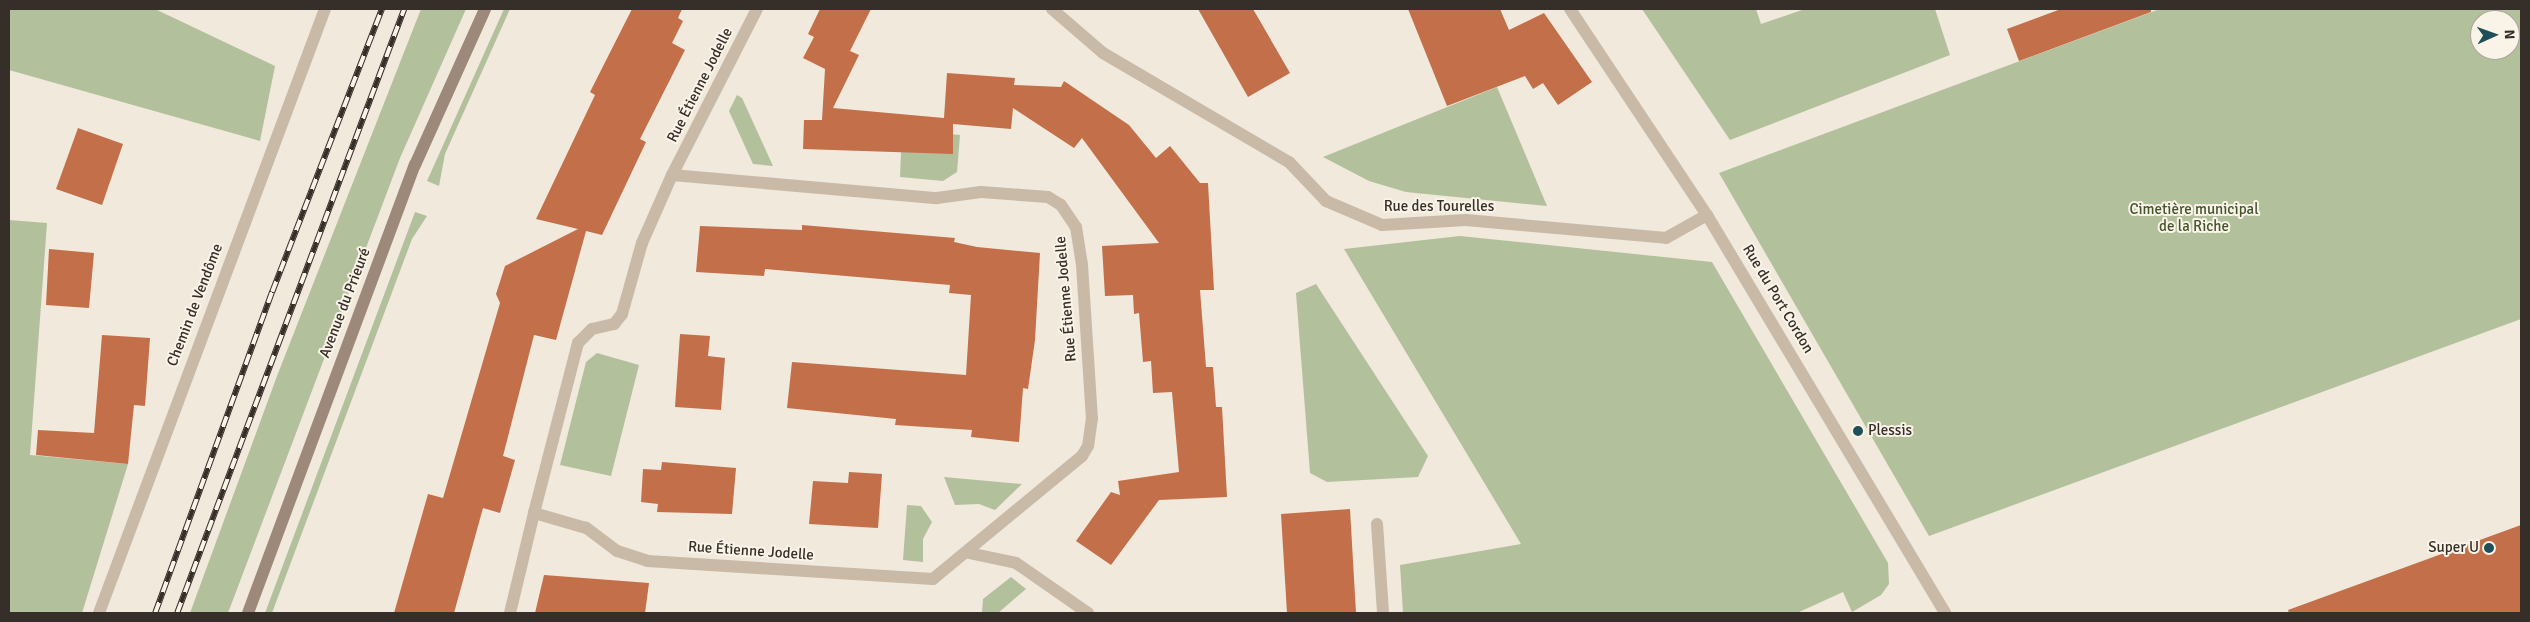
<!DOCTYPE html>
<meta charset="utf-8">
<style>
body{margin:0}
#map{position:relative;width:2530px;height:622px;overflow:hidden;background:#f1e9dc;font-family:Signika,sans-serif}
div>[style]{position:absolute}
[style*='--x']{left:calc(var(--x)*1px);top:calc(var(--y)*1px);width:calc(var(--w)*1px);rotate:calc(var(--a)*1deg)}
.green>*{inset:0;background:#b2c09c}
.building>*{inset:0;background:#c36f49}
.street>*{height:12px;margin:-6px;padding:0 6px;transform-origin:6px;border-radius:6px;background:#c9baa8}
.secondary>*{height:12px;margin:-6px;padding:0 6px;transform-origin:6px;border-radius:6px;background:#9d897a}
.rail>*{height:5.5px;margin-top:-2.75px;transform-origin:0;background:repeating-linear-gradient(90deg,#f9f3e8 0 11px,#362e28 0 22px);box-sizing:border-box;border-block:1px solid #362e28}
.dots>*{width:14px;height:14px;translate:-50% -50%;box-sizing:border-box;border:2px solid #f9f3e8;border-radius:50%}
span{translate:-50% -50%;white-space:nowrap;text-align:center;line-height:1.15;-webkit-text-stroke:4px #f9f3e8;paint-order:stroke}
.street-label{font-size:15px;color:#362e28}
.park-label{font-size:15px;color:#43542d}
.poi-label{font-size:15px;color:#362e28}
.left{translate:0 -50%;text-align:left}
.right{translate:-100% -50%;text-align:right}
.frame{position:absolute;inset:0;border:10px solid #362e28;pointer-events:none}
.north{position:absolute;left:2470px;top:10px;width:50px;height:50px;box-sizing:border-box;background:#f9f3e8;border:1px solid #aba49b;border-radius:50%;rotate:88deg;font-size:14px;font-weight:700;line-height:20px;text-align:center;color:#362e28}
.north::after{content:'';display:block;margin:auto;width:18px;height:22px;background:#1f4f57;clip-path:polygon(50% 0,100% 100%,50% 72%,0 100%)}
</style>
<div id="map">
<div class="green">
<div style="clip-path:polygon(9px 9px,155px 9px,275px 66px,260px 141px,9px 70px)"></div>
<div style="clip-path:polygon(421px 9px,466px 9px,400px 158px,228px 613px,190px 613px,277px 376px)"></div>
<div style="clip-path:polygon(504px 9px,510px 9px,445px 154px,439px 186px,427px 181px)"></div>
<div style="clip-path:polygon(1642px 9px,1756px 9px,1761px 24px,1805px 9px,1935px 9px,1950px 55px,1730px 140px)"></div>
<div style="clip-path:polygon(evenodd,2160px 9px,2521px 9px,2521px 319px,1929px 536px,1719px 173px,2160px 9px,2480px 20px,2510px 20px,2510px 50px,2480px 50px,2480px 20px)"></div>
<div style="clip-path:polygon(1497px 87px,1547px 206px,1406px 192px,1369px 181px,1323px 157px)"></div>
<div style="clip-path:polygon(737px 95px,742px 98px,773px 166px,753px 164px,729px 111px)"></div>
<div style="clip-path:polygon(902px 130px,960px 135px,957px 172px,943px 181px,900px 177px)"></div>
<div style="clip-path:polygon(415px 212px,427px 216px,412px 239px,272px 613px,265px 613px)"></div>
<div style="clip-path:polygon(9px 220px,47px 223px,30px 455px,128px 464px,82px 613px,9px 613px)"></div>
<div style="clip-path:polygon(1460px 236px,1712px 262px,1888px 563px,1889px 584px,1881px 595px,1852px 612px,1843px 592px,1797px 613px,1403px 613px,1400px 565px,1521px 544px,1344px 249px)"></div>
<div style="clip-path:polygon(1316px 284px,1428px 456px,1418px 477px,1327px 482px,1310px 473px,1296px 293px)"></div>
<div style="clip-path:polygon(597px 353px,639px 365px,611px 476px,560px 465px,586px 362px)"></div>
<div style="clip-path:polygon(944px 477px,1022px 484px,995px 510px,979px 504px,955px 505px)"></div>
<div style="clip-path:polygon(907px 505px,921px 506px,932px 522px,923px 539px,923px 562px,903px 560px)"></div>
<div style="clip-path:polygon(1011px 577px,1026px 589px,998px 613px,982px 613px,983px 599px)"></div>
</div>
<div class="building">
<div style="clip-path:polygon(632px 9px,682px 9px,678px 18px,683px 21px,672px 43px,685px 50px,640px 139px,646px 142px,602px 235px,586px 231px,556px 340px,534px 335px,503px 456px,515px 460px,500px 513px,483px 508px,454px 613px,394px 613px,428px 494px,443px 498px,500px 303px,496px 294px,505px 266px,578px 229px,536px 219px,595px 95px,590px 92px)"></div>
<div style="clip-path:polygon(820px 9px,871px 9px,850px 51px,859px 55px,833px 108px,944px 118px,947px 73px,1015px 78px,1014px 85px,1061px 87px,1064px 81px,1129px 125px,1156px 158px,1170px 146px,1200px 183px,1208px 183px,1214px 290px,1200px 290px,1206px 367px,1213px 367px,1216px 407px,1222px 407px,1227px 497px,1159px 500px,1111px 565px,1076px 541px,1111px 492px,1120px 495px,1118px 481px,1179px 472px,1172px 392px,1153px 393px,1151px 361px,1143px 362px,1139px 313px,1134px 314px,1133px 295px,1105px 296px,1102px 246px,1159px 243px,1082px 138px,1074px 148px,1013px 108px,1011px 129px,953px 124px,953px 154px,803px 149px,804px 120px,822px 120px,825px 69px,803px 58px,814px 37px,808px 34px)"></div>
<div style="clip-path:polygon(1198px 9px,1253px 9px,1290px 73px,1248px 97px)"></div>
<div style="clip-path:polygon(1408px 9px,1500px 9px,1509px 30px,1544px 13px,1592px 82px,1558px 105px,1543px 83px,1533px 89px,1525px 76px,1447px 106px)"></div>
<div style="clip-path:polygon(2061px 9px,2151px 9px,2151px 12px,2019px 61px,2007px 29px)"></div>
<div style="clip-path:polygon(78px 128px,123px 144px,102px 205px,56px 189px)"></div>
<div style="clip-path:polygon(802px 225px,955px 238px,954px 242px,977px 247px,1040px 253px,1035px 340px,1028px 389px,1023px 388px,1019px 442px,971px 437px,972px 430px,895px 425px,896px 419px,787px 408px,792px 362px,966px 375px,971px 295px,949px 293px,950px 285px,765px 269px,764px 276px,696px 272px,700px 226px,802px 230px)"></div>
<div style="clip-path:polygon(49px 249px,94px 253px,89px 308px,46px 305px)"></div>
<div style="clip-path:polygon(680px 334px,710px 336px,708px 356px,725px 358px,721px 410px,675px 407px)"></div>
<div style="clip-path:polygon(102px 335px,150px 338px,145px 406px,134px 405px,128px 464px,36px 455px,38px 430px,94px 433px)"></div>
<div style="clip-path:polygon(662px 462px,736px 468px,732px 514px,657px 512px,658px 504px,641px 502px,643px 469px,661px 470px)"></div>
<div style="clip-path:polygon(849px 472px,882px 474px,878px 528px,809px 524px,813px 481px,848px 483px)"></div>
<div style="clip-path:polygon(1350px 509px,1356px 613px,1287px 613px,1281px 514px)"></div>
<div style="clip-path:polygon(2521px 525px,2521px 613px,2289px 613px,2288px 610px)"></div>
<div style="clip-path:polygon(544px 575px,649px 583px,645px 613px,535px 613px)"></div>
</div>
<div class="street">
<div style="--x:1052;--y:9;--w:67;--a:40.8"></div>
<div style="--x:1103;--y:53;--w:216;--a:30.4"></div>
<div style="--x:1289;--y:162;--w:54;--a:46.5"></div>
<div style="--x:1326;--y:201;--w:61;--a:23.2"></div>
<div style="--x:1382;--y:225;--w:84;--a:-3.4"></div>
<div style="--x:1466;--y:220;--w:201;--a:5.1"></div>
<div style="--x:1666;--y:238;--w:47;--a:-29.3"></div>
<div style="--x:1570;--y:9;--w:247;--a:56.4"></div>
<div style="--x:1707;--y:215;--w:464;--a:59.1"></div>
<div style="--x:672;--y:175;--w:266;--a:5"></div>
<div style="--x:937;--y:198;--w:44;--a:-7.8"></div>
<div style="--x:981;--y:192;--w:67;--a:4.3"></div>
<div style="--x:1048;--y:197;--w:15;--a:32"></div>
<div style="--x:1061;--y:205;--w:27;--a:56"></div>
<div style="--x:1076;--y:227;--w:38;--a:81"></div>
<div style="--x:1082;--y:265;--w:153;--a:86.3"></div>
<div style="--x:1092;--y:418;--w:28;--a:98"></div>
<div style="--x:1088;--y:446;--w:12;--a:121"></div>
<div style="--x:1082;--y:456;--w:193;--a:140.5"></div>
<div style="--x:933;--y:579;--w:286;--a:-176.4"></div>
<div style="--x:648;--y:561;--w:33;--a:-162"></div>
<div style="--x:617;--y:551;--w:39;--a:-143"></div>
<div style="--x:586;--y:528;--w:54;--a:-163.9"></div>
<div style="--x:534;--y:513;--w:176;--a:-75.5"></div>
<div style="--x:578;--y:343;--w:20;--a:-45"></div>
<div style="--x:592;--y:329;--w:23;--a:-13"></div>
<div style="--x:614;--y:324;--w:13;--a:-51"></div>
<div style="--x:622;--y:314;--w:74;--a:-74.3"></div>
<div style="--x:642;--y:243;--w:74;--a:-66.2"></div>
<div style="--x:672;--y:175;--w:186;--a:-62.9"></div>
<div style="--x:1377;--y:524;--w:89;--a:86.1"></div>
<div style="--x:969;--y:553;--w:48;--a:12"></div>
<div style="--x:1016;--y:563;--w:88;--a:34.8"></div>
<div style="--x:99;--y:613;--w:645;--a:-69.49"></div>
<div style="--x:510;--y:613;--w:103;--a:-76.5"></div>
</div>
<div class="secondary">
<div style="--x:248;--y:613;--w:478;--a:-69.6"></div>
<div style="--x:415;--y:165;--w:171;--a:-65.8"></div>
</div>
<div class="rail">
<div style="--x:155;--y:613;--w:342;--a:-70"></div>
<div style="--x:272;--y:292;--w:304;--a:-68.8"></div>
<div style="--x:177;--y:613;--w:645;--a:-69.4"></div>
</div>
<div class="dots">
<div style="left:1858px;top:431px;background:#1f4f57"></div>
<div style="left:2489px;top:548px;background:#1f4f57"></div>
</div>
<div class="street-label">
<span style="left:700px;top:85px;rotate:-63deg">Rue Étienne Jodelle</span>
<span style="left:1439px;top:207px">Rue des Tourelles</span>
<span style="left:1066px;top:299px;rotate:-95deg">Rue Étienne Jodelle</span>
<span style="left:1778px;top:299px;rotate:59deg">Rue du Port Cordon</span>
<span style="left:345px;top:303px;rotate:-69deg">Avenue du Prieuré</span>
<span style="left:195px;top:305px;rotate:-69deg">Chemin de Vendôme</span>
<span style="left:751px;top:551px;rotate:4deg">Rue Étienne Jodelle</span>
</div>
<div class="park-label">
<span style="left:2194px;top:218px">Cimetière municipal<br>de la Riche</span>
</div>
<div class="poi-label">
<span class="left" style="left:1868px;top:431px">Plessis</span>
<span class="right" style="left:2479px;top:548px">Super U</span>
</div>
<div class="frame"></div>
<div class="north">N</div>
</div>
